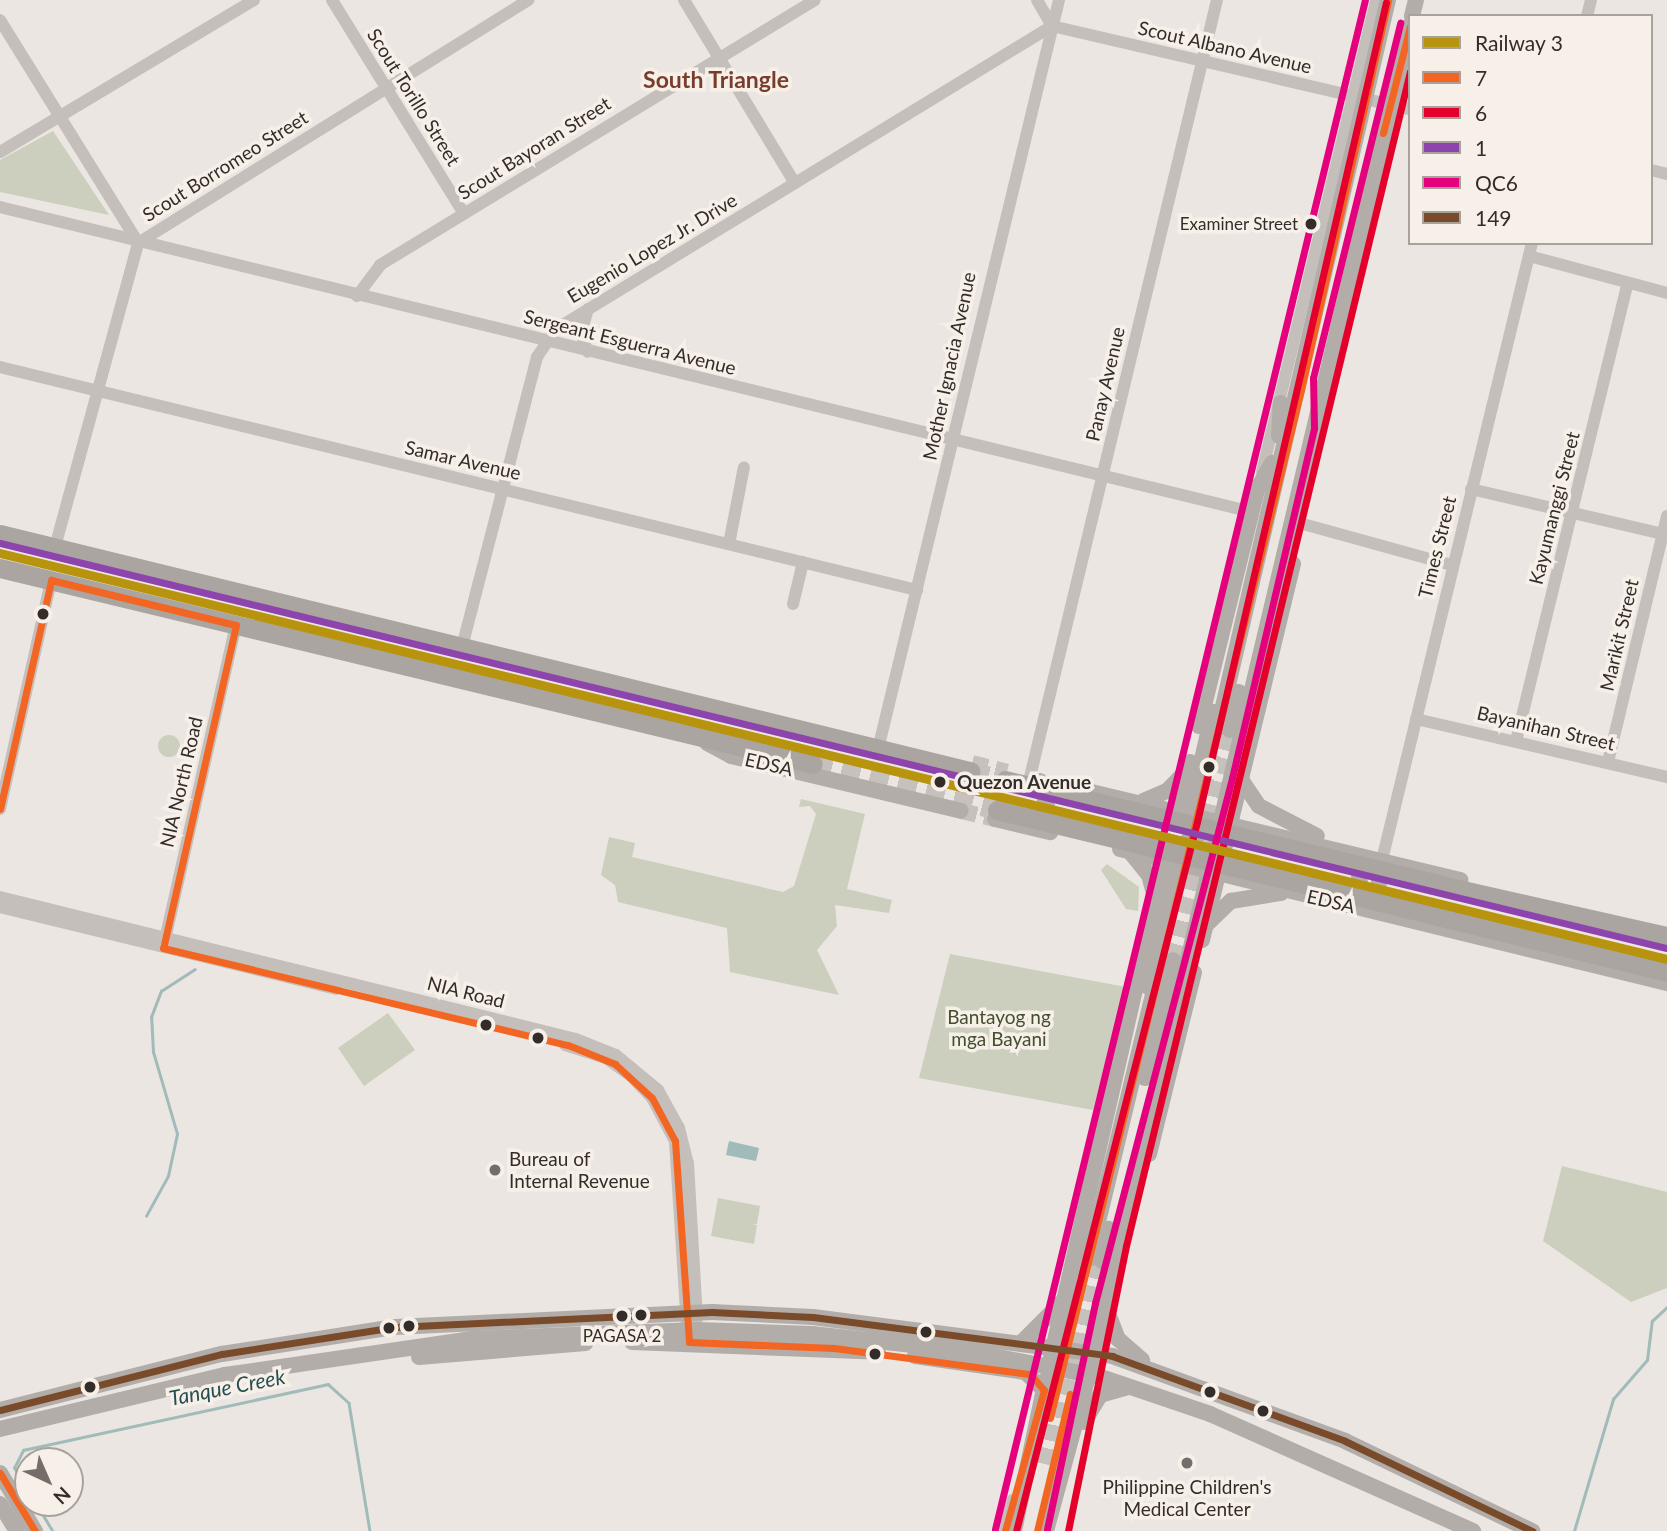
<!DOCTYPE html>
<style>
body{margin:0}
#map{position:relative;width:1667px;height:1531px;overflow:hidden;background:#ebe6e1;font-family:Lato,sans-serif}
div>[style]{position:absolute}
[style*='--x']{left:calc(var(--x)*1px);top:calc(var(--y)*1px);width:calc(var(--w)*1px);rotate:calc(var(--a)*1deg)}
.green>*{inset:0;background:#cccfbd}
.round{border-radius:50%}
.water>*{inset:0;background:#a0bbb9}
.stream>*{height:2.5px;margin:-1.25px;padding:0 1.25px;transform-origin:1.25px;border-radius:1.25px;background:#a0bbb9}
.major-tunnel>*{height:16px;margin-top:-8px;transform-origin:0;background:repeating-linear-gradient(90deg,#c6c1bc 0 16px,transparent 0 24px)}
.highway-tunnel>*{height:19px;margin-top:-9.5px;transform-origin:0;background:repeating-linear-gradient(90deg,#c6c1bc 0 19px,transparent 0 29px)}
.minor>*{height:12px;margin:-6px;padding:0 6px;transform-origin:6px;border-radius:6px;background:#c4bfbb}
.major>*{height:16px;margin:-8px;padding:0 8px;transform-origin:8px;border-radius:8px;background:#b3ada9}
.highway>*{height:19px;margin:-9.5px;padding:0 9.5px;transform-origin:9.5px;border-radius:9.5px;background:#aaa5a0}
.highway-bridge>*{height:19px;margin:-9.5px;padding:0 9.5px;transform-origin:9.5px;border-radius:9.5px;background:#aaa5a0}
.bus-1>*{height:7px;margin:-3.5px;padding:0 3.5px;transform-origin:3.5px;border-radius:3.5px;background:#f26522}
.bus-2>*{height:7px;margin:-3.5px;padding:0 3.5px;transform-origin:3.5px;border-radius:3.5px;background:#e4002b}
.bus-3>*{height:7px;margin:-3.5px;padding:0 3.5px;transform-origin:3.5px;border-radius:3.5px;background:#8e44ad}
.bus-4>*{height:7px;margin:-3.5px;padding:0 3.5px;transform-origin:3.5px;border-radius:3.5px;background:#e5007d}
.bus-5>*{height:7px;margin:-3.5px;padding:0 3.5px;transform-origin:3.5px;border-radius:3.5px;background:#7a4b2a}
.rail-1>*{height:9px;margin:-4.5px;padding:0 4.5px;transform-origin:4.5px;border-radius:4.5px;background:#b8940e}
.dots>*{width:19px;height:19px;translate:-50% -50%;box-sizing:border-box;border:4px solid #f7f0e9;border-radius:50%}
span{translate:-50% -50%;white-space:nowrap;text-align:center;line-height:1.15;-webkit-text-stroke:7px #f7f0e9;paint-order:stroke}
.bus-label{font-size:17px;color:#342c29}
.right{translate:-100% -50%;text-align:right}
.street-label{font-size:19px;color:#342c29}
.stop-label{font-size:19px;color:#342c29;font-weight:700}
.left{translate:0 -50%;text-align:left}
.park-label{font-size:19px;color:#444f30}
.poi-label{font-size:19px;color:#342c29}
.water-label{font-size:21px;color:#244e50;font-style:italic}
.quarter-label{font-size:23px;color:#793d2c;font-weight:700}
.legend{position:absolute;left:1408px;top:14px;width:245px;height:231px;box-sizing:border-box;background:#f7f0e9;border:2px solid #a9a29c;margin:0;padding:9px 12px;list-style:none;font-size:21px;color:#342c29}
.legend li{display:flex;align-items:center;gap:14px;height:35px}
.legend b{width:35px;border:2px solid #a9a29c}
.north{position:absolute;left:14px;top:1447px;width:70px;height:70px;box-sizing:border-box;background:#f7f0e9;border:2px solid #a9a29c;border-radius:50%;rotate:136deg;font-size:19px;font-weight:700;line-height:28px;text-align:center;color:#342c29}
.north::after{content:'';display:block;margin:auto;width:24px;height:32px;background:#746d69;clip-path:polygon(50% 0,100% 100%,50% 72%,0 100%)}
</style>
<div id="map">
<div class="green">
<div style="clip-path:polygon(53px 131px,109px 215px,0 192px,0 160px)"></div>
<div class="round" style="left:158px;top:735px;width:22px;height:22px"></div>
<div style="clip-path:polygon(801px 799px,865px 814px,847px 889px,892px 900px,889px 913px,835px 905px,837px 926px,817px 950px,839px 995px,730px 972px,727px 928px,618px 902px,615px 885px,601px 875px,609px 837px,635px 843px,632px 857px,783px 892px,794px 886px,816px 814px,810px 806px,799px 807px)"></div>
<div style="clip-path:polygon(1107px 864px,1139px 887px,1138px 911px,1126px 909px,1101px 870px)"></div>
<div style="clip-path:polygon(950px 954px,1126px 987px,1093px 1110px,919px 1078px)"></div>
<div style="clip-path:polygon(388px 1013px,415px 1050px,364px 1086px,338px 1048px)"></div>
<div style="clip-path:polygon(1562px 1166px,1667px 1192px,1667px 1288px,1631px 1302px,1543px 1241px)"></div>
<div style="clip-path:polygon(718px 1198px,760px 1206px,757px 1224px,752px 1224px,757px 1225px,754px 1244px,711px 1236px)"></div>
</div>
<div class="water">
<div style="clip-path:polygon(729px 1141px,759px 1148px,756px 1161px,726px 1155px)"></div>
</div>
<div class="stream">
<div style="--x:146;--y:1216;--w:46;--a:-61.2"></div>
<div style="--x:168;--y:1176;--w:43;--a:-77.9"></div>
<div style="--x:177;--y:1134;--w:85;--a:-106.3"></div>
<div style="--x:153;--y:1052;--w:35;--a:-93"></div>
<div style="--x:151;--y:1017;--w:28;--a:-69"></div>
<div style="--x:161;--y:991;--w:40;--a:-32.9"></div>
<div style="--x:28;--y:1490;--w:26;--a:-122"></div>
<div style="--x:14;--y:1468;--w:20;--a:-63"></div>
<div style="--x:23;--y:1450;--w:312;--a:-12.2"></div>
<div style="--x:328;--y:1384;--w:28;--a:42"></div>
<div style="--x:349;--y:1403;--w:130;--a:80.7"></div>
<div style="--x:36;--y:1503;--w:33;--a:59"></div>
<div style="--x:1574;--y:1531;--w:138;--a:-73.5"></div>
<div style="--x:1613;--y:1399;--w:52;--a:-48.9"></div>
<div style="--x:1647;--y:1360;--w:39;--a:-83"></div>
<div style="--x:1652;--y:1321;--w:21;--a:-43"></div>
</div>
<div class="major-tunnel">
<div style="--x:972;--y:763;--w:36;--a:14"></div>
<div style="--x:1202;--y:793;--w:67;--a:-76.2"></div>
<div style="--x:961;--y:811;--w:35;--a:13"></div>
<div style="--x:1167;--y:849;--w:32;--a:-76"></div>
<div style="--x:1162;--y:957;--w:107;--a:-76"></div>
<div style="--x:1173;--y:960;--w:237;--a:-76.1"></div>
<div style="--x:1040;--y:1463;--w:210;--a:-76.5"></div>
<div style="--x:1053;--y:1466;--w:211;--a:-76.6"></div>
</div>
<div class="highway-tunnel">
<div style="--x:813;--y:764;--w:190;--a:14"></div>
<div style="--x:970;--y:771;--w:36;--a:14"></div>
</div>
<div class="minor">
<div style="--x:332;--y:0;--w:251;--a:58.3"></div>
<div style="--x:684;--y:0;--w:214;--a:58.8"></div>
<div style="--x:1037;--y:0;--w:30;--a:60"></div>
<div style="--x:1587;--y:16;--w:16;--a:-76"></div>
<div style="--x:0;--y:20;--w:262;--a:58.2"></div>
<div style="--x:1052;--y:26;--w:367;--a:13.1"></div>
<div style="--x:0;--y:152;--w:296;--a:-30.9"></div>
<div style="--x:1651;--y:170;--w:16;--a:14"></div>
<div style="--x:0;--y:207;--w:1289;--a:13.69"></div>
<div style="--x:1529;--y:256;--w:143;--a:15"></div>
<div style="--x:357;--y:296;--w:39;--a:-53"></div>
<div style="--x:380;--y:265;--w:509;--a:-31.35"></div>
<div style="--x:588;--y:309;--w:26;--a:106"></div>
<div style="--x:581;--y:334;--w:19;--a:69"></div>
<div style="--x:0;--y:367;--w:944;--a:13.67"></div>
<div style="--x:1262;--y:472;--w:486;--a:-76.4"></div>
<div style="--x:1471;--y:489;--w:201;--a:13.2"></div>
<div style="--x:1303;--y:524;--w:155;--a:15.4"></div>
<div style="--x:729;--y:544;--w:78;--a:-79"></div>
<div style="--x:55;--y:547;--w:315;--a:-74.7"></div>
<div style="--x:138;--y:243;--w:460;--a:-31.9"></div>
<div style="--x:793;--y:604;--w:43;--a:-76.6"></div>
<div style="--x:462;--y:647;--w:300;--a:-75.5"></div>
<div style="--x:537;--y:357;--w:34;--a:-56"></div>
<div style="--x:556;--y:329;--w:581;--a:-31.42"></div>
<div style="--x:1416;--y:719;--w:258;--a:13"></div>
<div style="--x:880;--y:741;--w:762;--a:-76.42"></div>
<div style="--x:1516;--y:741;--w:471;--a:-76.3"></div>
<div style="--x:1608;--y:762;--w:253;--a:-76.5"></div>
<div style="--x:1030;--y:777;--w:799;--a:-76.47"></div>
<div style="--x:0;--y:809;--w:235;--a:-77.4"></div>
<div style="--x:1382;--y:860;--w:635;--a:-76.34"></div>
<div style="--x:0;--y:897;--w:593;--a:13.85"></div>
<div style="--x:576;--y:1039;--w:43;--a:21.8"></div>
<div style="--x:616;--y:1055;--w:55;--a:39.8"></div>
<div style="--x:658;--y:1090;--w:43;--a:61.1"></div>
<div style="--x:679;--y:1128;--w:36;--a:76"></div>
<div style="--x:688;--y:1163;--w:156;--a:86.7"></div>
<div style="--x:0;--y:907;--w:346;--a:13.7"></div>
<div style="--x:164;--y:944;--w:327;--a:-77.3"></div>
<div style="--x:565;--y:1045;--w:43;--a:17.6"></div>
<div style="--x:606;--y:1058;--w:31;--a:36"></div>
<div style="--x:631;--y:1076;--w:30;--a:46"></div>
<div style="--x:652;--y:1098;--w:49;--a:61.9"></div>
<div style="--x:675;--y:1141;--w:199;--a:86.3"></div>
<div style="--x:1005;--y:1531;--w:32;--a:-76"></div>
</div>
<div class="major">
<div style="--x:1412;--y:16;--w:16;--a:-76"></div>
<div style="--x:1279;--y:436;--w:33;--a:-87"></div>
<div style="--x:1199;--y:726;--w:243;--a:-76.2"></div>
<div style="--x:1257;--y:490;--w:31;--a:-61"></div>
<div style="--x:1218;--y:728;--w:748;--a:-76.86"></div>
<div style="--x:1230;--y:730;--w:39;--a:-77"></div>
<div style="--x:707;--y:743;--w:27;--a:28"></div>
<div style="--x:731;--y:756;--w:236;--a:13.4"></div>
<div style="--x:1242;--y:781;--w:30;--a:56"></div>
<div style="--x:1259;--y:806;--w:65;--a:27.3"></div>
<div style="--x:1083;--y:790;--w:388;--a:13.4"></div>
<div style="--x:1143;--y:801;--w:26;--a:-23"></div>
<div style="--x:1167;--y:791;--w:28;--a:-46"></div>
<div style="--x:1175;--y:818;--w:58;--a:-75"></div>
<div style="--x:995;--y:819;--w:57;--a:13.3"></div>
<div style="--x:1188;--y:819;--w:110;--a:-76.8"></div>
<div style="--x:1031;--y:827;--w:26;--a:-53"></div>
<div style="--x:1047;--y:806;--w:26;--a:-106"></div>
<div style="--x:1120;--y:849;--w:563;--a:13.76"></div>
<div style="--x:1131;--y:853;--w:28;--a:51"></div>
<div style="--x:1149;--y:875;--w:23;--a:75"></div>
<div style="--x:1167;--y:854;--w:58;--a:-32.3"></div>
<div style="--x:1343;--y:902;--w:25;--a:-47"></div>
<div style="--x:1360;--y:884;--w:28;--a:-96"></div>
<div style="--x:1375;--y:910;--w:49;--a:-81.9"></div>
<div style="--x:1208;--y:923;--w:32;--a:-44"></div>
<div style="--x:1231;--y:901;--w:51;--a:-9.1"></div>
<div style="--x:1202;--y:940;--w:387;--a:-76.4"></div>
<div style="--x:1146;--y:986;--w:135;--a:-75.9"></div>
<div style="--x:1145;--y:1078;--w:121;--a:-76.7"></div>
<div style="--x:1149;--y:1154;--w:187;--a:-76.1"></div>
<div style="--x:1089;--y:1259;--w:294;--a:-76.4"></div>
<div style="--x:1102;--y:1261;--w:33;--a:-78"></div>
<div style="--x:1106;--y:1308;--w:33;--a:69"></div>
<div style="--x:1118;--y:1339;--w:32;--a:41"></div>
<div style="--x:632;--y:1342;--w:246;--a:2.3"></div>
<div style="--x:1021;--y:1343;--w:57;--a:-45"></div>
<div style="--x:915;--y:1356;--w:111;--a:8.3"></div>
<div style="--x:1025;--y:1372;--w:26;--a:43"></div>
<div style="--x:419;--y:1357;--w:167;--a:-4.8"></div>
<div style="--x:1051;--y:1358;--w:522;--a:-77.16"></div>
<div style="--x:0;--y:1410;--w:229;--a:-14.2"></div>
<div style="--x:222;--y:1354;--w:175;--a:-8.9"></div>
<div style="--x:395;--y:1327;--w:317;--a:-2.7"></div>
<div style="--x:712;--y:1312;--w:101;--a:2.8"></div>
<div style="--x:813;--y:1317;--w:302;--a:7.4"></div>
<div style="--x:1112;--y:1356;--w:248;--a:20"></div>
<div style="--x:1345;--y:1441;--w:208;--a:25.7"></div>
<div style="--x:1084;--y:1422;--w:31;--a:-59"></div>
<div style="--x:1100;--y:1395;--w:29;--a:-16"></div>
<div style="--x:0;--y:1429;--w:231;--a:-13.5"></div>
<div style="--x:225;--y:1375;--w:250;--a:-8.3"></div>
<div style="--x:472;--y:1339;--w:225;--a:-2.3"></div>
<div style="--x:697;--y:1330;--w:115;--a:2"></div>
<div style="--x:812;--y:1334;--w:157;--a:6.2"></div>
<div style="--x:968;--y:1351;--w:136;--a:11.1"></div>
<div style="--x:1101;--y:1377;--w:115;--a:18.7"></div>
<div style="--x:1210;--y:1414;--w:288;--a:24"></div>
<div style="--x:0;--y:1473;--w:68;--a:58.9"></div>
<div style="--x:0;--y:1504;--w:32;--a:58"></div>
<div style="--x:1014;--y:1531;--w:155;--a:-78.1"></div>
<div style="--x:1046;--y:1531;--w:187;--a:-74.8"></div>
<div style="--x:1095;--y:1351;--w:1363;--a:-76.64"></div>
</div>
<div class="highway">
<div style="--x:0;--y:534;--w:999;--a:13.73"></div>
<div style="--x:0;--y:568;--w:836;--a:13.55"></div>
<div style="--x:1445;--y:886;--w:228;--a:12.7"></div>
<div style="--x:1437;--y:916;--w:237;--a:13.7"></div>
</div>
<div class="highway-bridge">
<div style="--x:1005;--y:780;--w:453;--a:13.5"></div>
<div style="--x:997;--y:810;--w:453;--a:13.5"></div>
</div>
<div class="bus-1">
<div style="--x:1383;--y:133;--w:110;--a:-75.8"></div>
<div style="--x:51;--y:580;--w:190;--a:13.7"></div>
<div style="--x:236;--y:625;--w:331;--a:102.7"></div>
<div style="--x:163;--y:948;--w:416;--a:13.5"></div>
<div style="--x:568;--y:1045;--w:51;--a:22"></div>
<div style="--x:615;--y:1064;--w:50;--a:42.6"></div>
<div style="--x:652;--y:1098;--w:49;--a:61.9"></div>
<div style="--x:675;--y:1141;--w:201;--a:86"></div>
<div style="--x:689;--y:1342;--w:145;--a:2.4"></div>
<div style="--x:834;--y:1348;--w:198;--a:7.6"></div>
<div style="--x:1030;--y:1374;--w:21;--a:49"></div>
<div style="--x:1044;--y:1390;--w:146;--a:105.5"></div>
<div style="--x:0;--y:809;--w:235;--a:-77.4"></div>
<div style="--x:1050;--y:1418;--w:1058;--a:-76.28"></div>
<div style="--x:1301;--y:390;--w:400;--a:-77.4"></div>
<div style="--x:0;--y:1473;--w:68;--a:58.9"></div>
<div style="--x:1037;--y:1531;--w:141;--a:-76.5"></div>
</div>
<div class="bus-2">
<div style="--x:1016;--y:1531;--w:732;--a:-75.68"></div>
<div style="--x:1197;--y:822;--w:841;--a:-77.02"></div>
<div style="--x:1068;--y:1531;--w:291;--a:-78.5"></div>
<div style="--x:1126;--y:1246;--w:1209;--a:-76.41"></div>
</div>
<div class="bus-3">
<div style="--x:0;--y:543;--w:1715;--a:13.66"></div>
</div>
<div class="bus-4">
<div style="--x:995;--y:1529;--w:1573;--a:-76.4"></div>
<div style="--x:1047;--y:1529;--w:231;--a:-78"></div>
<div style="--x:1095;--y:1303;--w:543;--a:-75.37"></div>
<div style="--x:1232;--y:778;--w:359;--a:-76.8"></div>
<div style="--x:1314;--y:428;--w:50;--a:-91.1"></div>
<div style="--x:1313;--y:378;--w:366;--a:-76.2"></div>
</div>
<div class="bus-5">
<div style="--x:0;--y:1410;--w:229;--a:-14.2"></div>
<div style="--x:222;--y:1354;--w:175;--a:-8.9"></div>
<div style="--x:395;--y:1327;--w:317;--a:-2.7"></div>
<div style="--x:712;--y:1312;--w:101;--a:2.8"></div>
<div style="--x:813;--y:1317;--w:302;--a:7.4"></div>
<div style="--x:1112;--y:1356;--w:248;--a:20"></div>
<div style="--x:1345;--y:1441;--w:208;--a:25.7"></div>
</div>
<div class="rail-1">
<div style="--x:0;--y:553;--w:1716;--a:13.69"></div>
</div>
<div class="dots">
<div style="left:1311px;top:224px;background:#342c29"></div>
<div style="left:43px;top:614px;background:#342c29"></div>
<div style="left:1209px;top:767px;background:#342c29"></div>
<div style="left:940px;top:782px;background:#342c29"></div>
<div style="left:486px;top:1025px;background:#342c29"></div>
<div style="left:538px;top:1038px;background:#342c29"></div>
<div style="left:495px;top:1170px;background:#746d69"></div>
<div style="left:641px;top:1315px;background:#342c29"></div>
<div style="left:622px;top:1316px;background:#342c29"></div>
<div style="left:409px;top:1326px;background:#342c29"></div>
<div style="left:389px;top:1328px;background:#342c29"></div>
<div style="left:926px;top:1332px;background:#342c29"></div>
<div style="left:875px;top:1354px;background:#342c29"></div>
<div style="left:90px;top:1387px;background:#342c29"></div>
<div style="left:1210px;top:1392px;background:#342c29"></div>
<div style="left:1263px;top:1411px;background:#342c29"></div>
<div style="left:1187px;top:1463px;background:#746d69"></div>
</div>
<div class="bus-label">
<span class="right" style="left:1298px;top:224px">Examiner Street</span>
<span style="left:622px;top:1336px">PAGASA 2</span>
</div>
<div class="street-label">
<span style="left:1225px;top:47px;rotate:13deg">Scout Albano Avenue</span>
<span style="left:414px;top:97px;rotate:58deg">Scout Torillo Street</span>
<span style="left:534px;top:148px;rotate:-32deg">Scout Bayoran Street</span>
<span style="left:225px;top:166px;rotate:-32deg">Scout Borromeo Street</span>
<span style="left:652px;top:248px;rotate:-31deg">Eugenio Lopez Jr. Drive</span>
<span style="left:630px;top:342px;rotate:14deg">Sergeant Esguerra Avenue</span>
<span style="left:949px;top:366px;rotate:-78deg">Mother Ignacia Avenue</span>
<span style="left:1105px;top:384px;rotate:-77deg">Panay Avenue</span>
<span style="left:463px;top:460px;rotate:13deg">Samar Avenue</span>
<span style="left:1554px;top:508px;rotate:-76deg">Kayumanggi Street</span>
<span style="left:1437px;top:547px;rotate:-76deg">Times Street</span>
<span style="left:1619px;top:635px;rotate:-77deg">Marikit Street</span>
<span style="left:1546px;top:728px;rotate:13deg">Bayanihan Street</span>
<span style="left:769px;top:764px;rotate:13deg">EDSA</span>
<span style="left:181px;top:782px;rotate:-77deg">NIA North Road</span>
<span style="left:1331px;top:901px;rotate:13deg">EDSA</span>
<span style="left:466px;top:992px;rotate:14deg">NIA Road</span>
</div>
<div class="stop-label">
<span class="left" style="left:957px;top:782px">Quezon Avenue</span>
</div>
<div class="park-label">
<span style="left:999px;top:1028px">Bantayog ng<br>mga Bayani</span>
</div>
<div class="poi-label">
<span class="left" style="left:509px;top:1170px">Bureau of<br>Internal Revenue</span>
<span style="left:1187px;top:1498px">Philippine Children's<br>Medical Center</span>
</div>
<div class="water-label">
<span style="left:227px;top:1387px;rotate:-11deg">Tanque Creek</span>
</div>
<div class="quarter-label">
<span style="left:716px;top:79px">South Triangle</span>
</div>
<ul class="legend">
<li><b style="height:9px;background:#b8940e"></b>Railway 3</li>
<li><b style="height:9px;background:#f26522"></b>7</li>
<li><b style="height:9px;background:#e4002b"></b>6</li>
<li><b style="height:9px;background:#8e44ad"></b>1</li>
<li><b style="height:9px;background:#e5007d"></b>QC6</li>
<li><b style="height:9px;background:#7a4b2a"></b>149</li>
</ul>
<div class="north">N</div>
</div>
